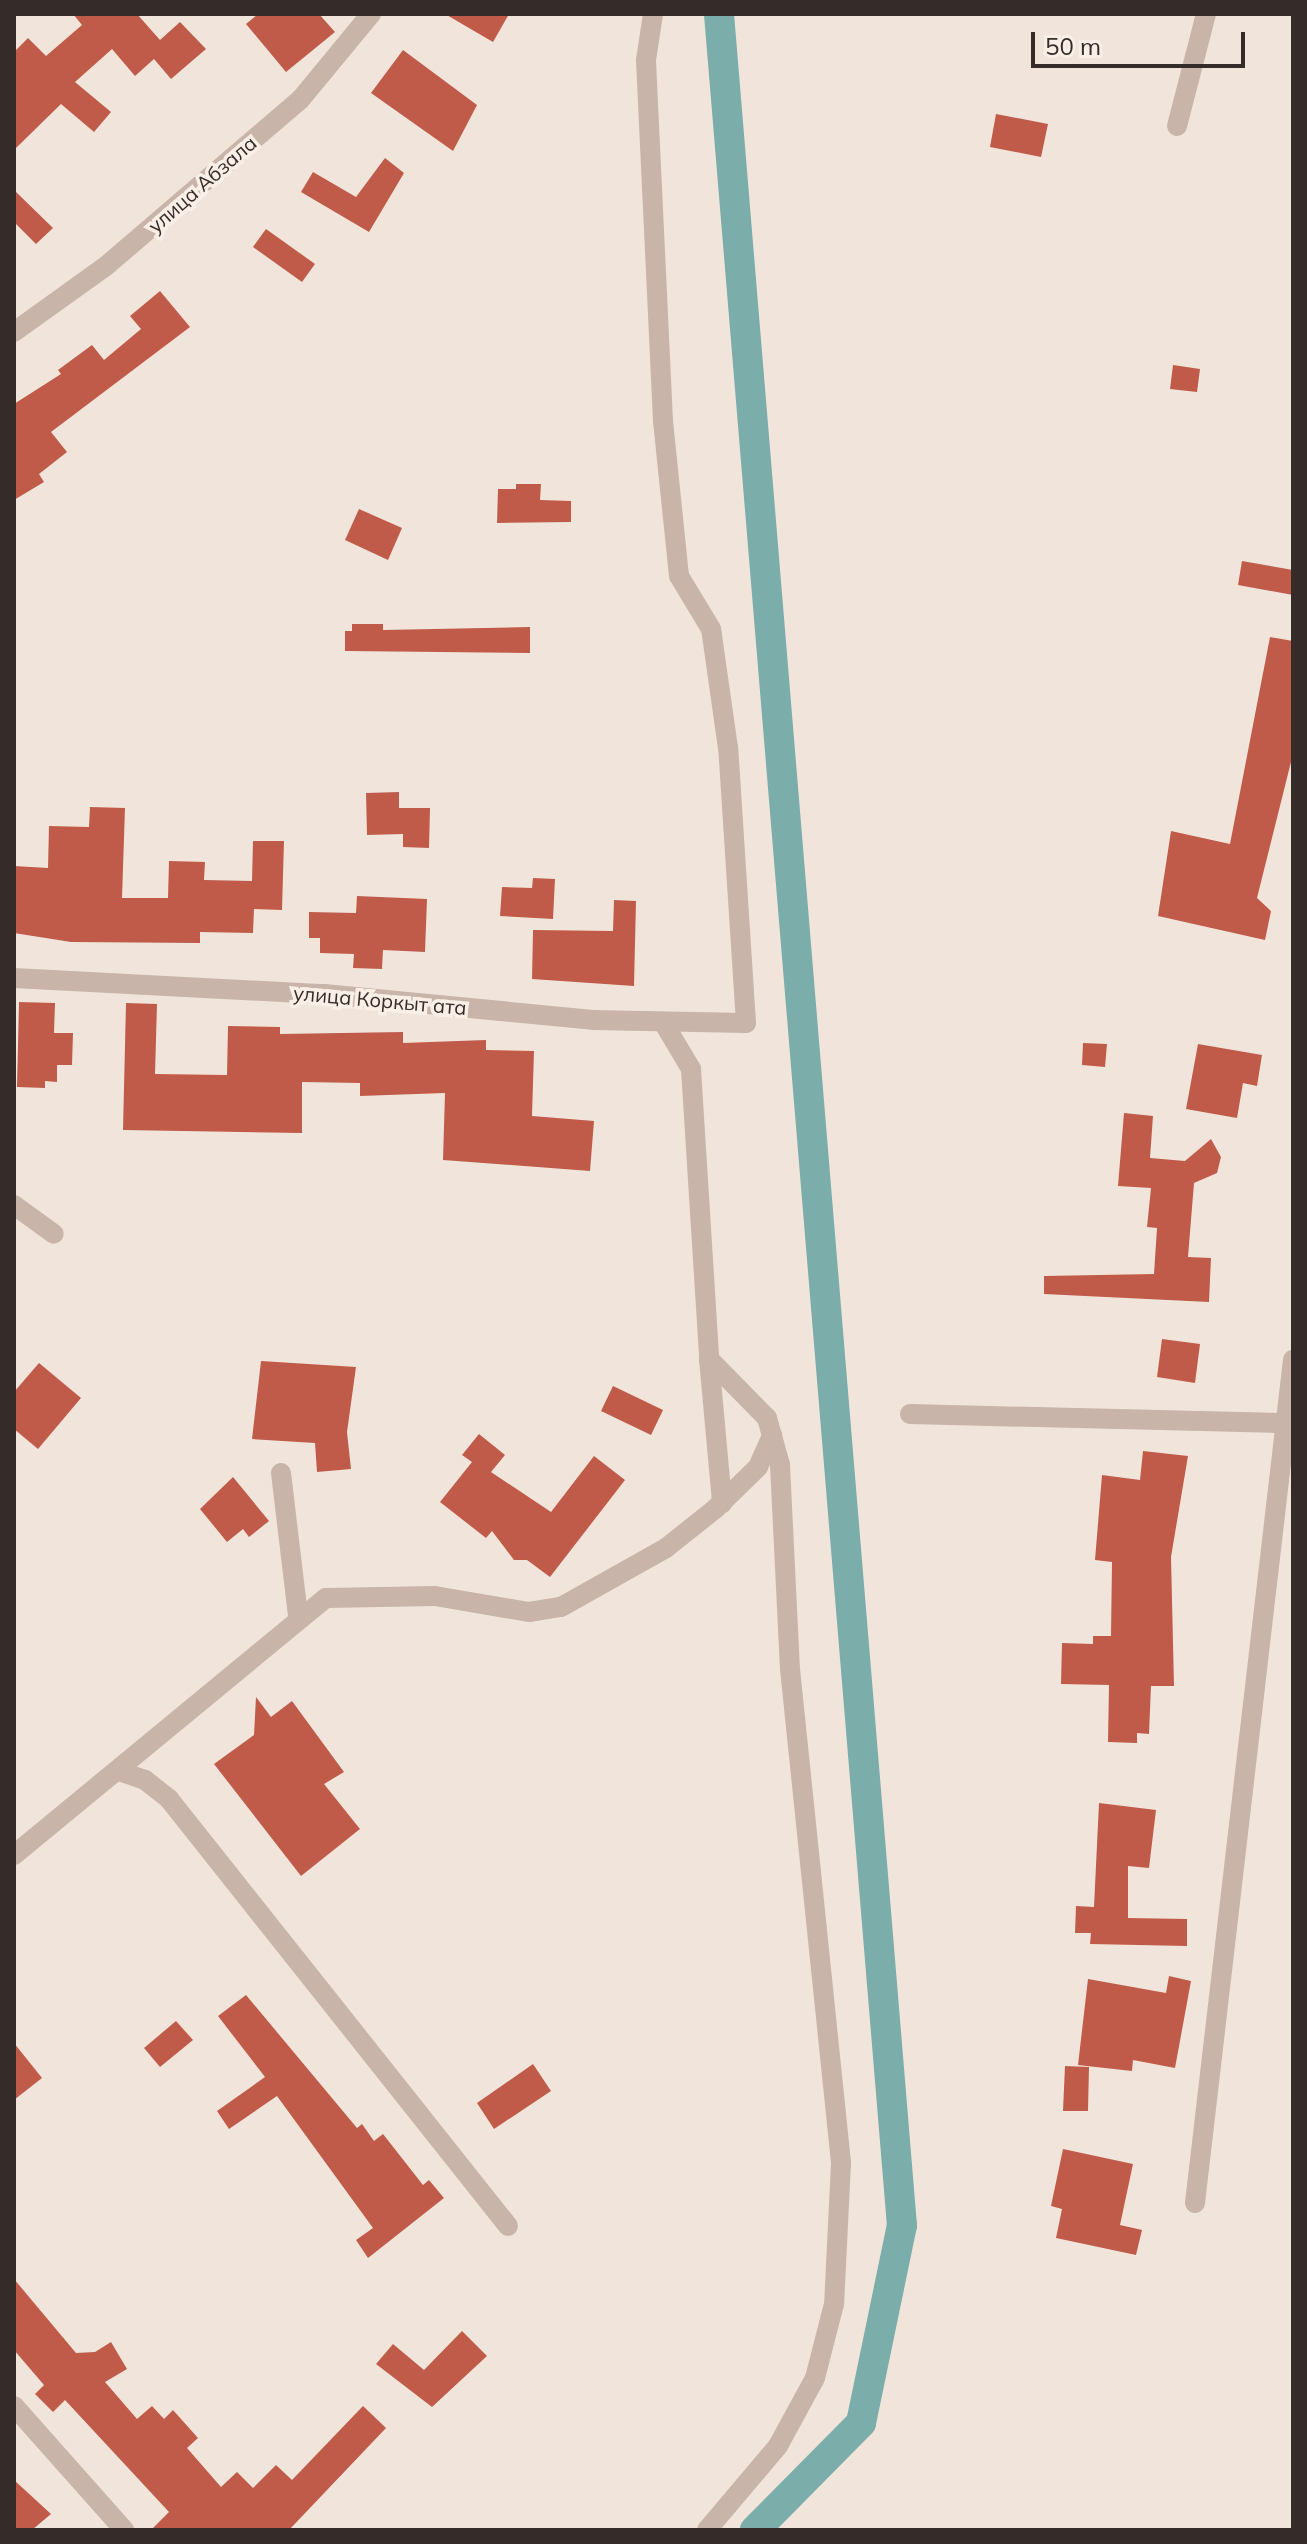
<!DOCTYPE html>
<meta charset="utf-8">
<style>
body{margin:0}
#map{position:relative;width:1307px;height:2544px;overflow:hidden;background:#f1e5db;font-family:Mulish,sans-serif}
div>[style]{position:absolute}
[style*='--x']{left:calc(var(--x)*1px);top:calc(var(--y)*1px);width:calc(var(--w)*1px);rotate:calc(var(--a)*1deg)}
.canal>*{height:30px;margin:-15px;padding:0 15px;transform-origin:15px;border-radius:15px;background:#7badaa}
.building>*{inset:0;background:#c15b49}
.street>*{height:20px;margin:-10px;padding:0 10px;transform-origin:10px;border-radius:10px;background:#c8b4a8}
span{translate:-50% -50%;white-space:nowrap;text-align:center;line-height:1.15;-webkit-text-stroke:7px #f9efe7;paint-order:stroke}
.street-label{font-size:20px;color:#352b28}
.frame{position:absolute;inset:0;border:16px solid #352b28;pointer-events:none}
.scale{position:absolute;left:1031px;top:32px;width:214px;height:36px;box-sizing:border-box;border:4px solid #352b28;border-top:0;padding-left:10px;font-size:24px;line-height:28px;white-space:nowrap;color:#352b28;-webkit-text-stroke:6px #f9efe7;paint-order:stroke}
</style>
<div id="map">
<div class="canal">
<div style="--x:719;--y:14;--w:2219;--a:85.27"></div>
<div style="--x:902;--y:2225;--w:202;--a:101.7"></div>
<div style="--x:861;--y:2423;--w:151;--a:134.7"></div>
</div>
<div class="building">
<div style="clip-path:polygon(73px 14px,137px 14px,160px 40px,180px 22px,206px 49px,171px 79px,154px 59px,135px 76px,112px 49px,75px 82px,111px 112px,94px 132px,61px 104px,14px 150px,14px 52px,28px 38px,46px 56px,82px 25px)"></div>
<div style="clip-path:polygon(258px 14px,319px 14px,335px 32px,286px 72px,246px 24px)"></div>
<div style="clip-path:polygon(445px 14px,509px 14px,493px 42px)"></div>
<div style="clip-path:polygon(403px 50px,477px 105px,453px 151px,371px 93px)"></div>
<div style="clip-path:polygon(996px 114px,1048px 124px,1041px 157px,990px 147px)"></div>
<div style="clip-path:polygon(385px 158px,404px 173px,369px 232px,301px 192px,313px 172px,356px 197px)"></div>
<div style="clip-path:polygon(14px 190px,53px 228px,36px 244px,14px 222px)"></div>
<div style="clip-path:polygon(266px 229px,315px 264px,302px 282px,253px 247px)"></div>
<div style="clip-path:polygon(160px 291px,190px 327px,51px 432px,67px 452px,39px 474px,44px 482px,14px 500px,14px 404px,61px 374px,58px 370px,92px 345px,104px 360px,141px 329px,130px 316px)"></div>
<div style="clip-path:polygon(1173px 365px,1200px 369px,1197px 392px,1170px 389px)"></div>
<div style="clip-path:polygon(516px 484px,541px 484px,540px 500px,571px 501px,571px 522px,497px 523px,498px 489px,516px 489px)"></div>
<div style="clip-path:polygon(359px 509px,402px 528px,388px 560px,345px 540px)"></div>
<div style="clip-path:polygon(1242px 561px,1293px 570px,1293px 595px,1238px 585px)"></div>
<div style="clip-path:polygon(352px 624px,383px 624px,383px 630px,530px 627px,530px 653px,345px 651px,345px 631px,352px 631px)"></div>
<div style="clip-path:polygon(1270px 637px,1293px 641px,1293px 754px,1257px 898px,1271px 911px,1265px 940px,1158px 916px,1171px 831px,1230px 844px)"></div>
<div style="clip-path:polygon(399px 792px,399px 808px,430px 808px,429px 848px,403px 847px,403px 834px,367px 835px,366px 793px)"></div>
<div style="clip-path:polygon(90px 807px,125px 808px,122px 898px,168px 898px,169px 861px,205px 862px,204px 880px,252px 881px,253px 841px,284px 841px,282px 910px,254px 909px,253px 933px,200px 932px,200px 943px,71px 942px,14px 933px,14px 866px,48px 868px,49px 826px,89px 827px)"></div>
<div style="clip-path:polygon(533px 878px,555px 879px,553px 919px,500px 916px,502px 887px,532px 888px)"></div>
<div style="clip-path:polygon(357px 896px,427px 899px,425px 952px,383px 950px,382px 969px,353px 968px,354px 954px,320px 953px,320px 938px,309px 938px,309px 912px,356px 913px)"></div>
<div style="clip-path:polygon(614px 900px,636px 901px,634px 986px,532px 979px,533px 930px,613px 931px)"></div>
<div style="clip-path:polygon(19px 1002px,55px 1003px,54px 1033px,73px 1033px,72px 1065px,57px 1065px,57px 1082px,45px 1081px,45px 1088px,17px 1087px)"></div>
<div style="clip-path:polygon(126px 1003px,157px 1004px,155px 1074px,227px 1075px,228px 1026px,280px 1027px,280px 1034px,403px 1032px,403px 1043px,486px 1040px,486px 1050px,534px 1051px,532px 1116px,594px 1121px,590px 1171px,443px 1160px,445px 1093px,360px 1096px,360px 1083px,302px 1082px,302px 1133px,123px 1130px)"></div>
<div style="clip-path:polygon(1083px 1043px,1107px 1044px,1105px 1067px,1082px 1065px)"></div>
<div style="clip-path:polygon(1198px 1044px,1262px 1055px,1257px 1086px,1243px 1083px,1237px 1118px,1186px 1109px)"></div>
<div style="clip-path:polygon(1124px 1113px,1153px 1116px,1150px 1158px,1185px 1161px,1211px 1139px,1221px 1157px,1217px 1173px,1194px 1183px,1188px 1257px,1211px 1258px,1209px 1302px,1044px 1294px,1044px 1276px,1154px 1274px,1157px 1228px,1147px 1227px,1151px 1188px,1118px 1186px)"></div>
<div style="clip-path:polygon(1162px 1339px,1200px 1344px,1195px 1383px,1157px 1377px)"></div>
<div style="clip-path:polygon(261px 1361px,356px 1367px,347px 1432px,351px 1469px,317px 1472px,315px 1443px,252px 1439px)"></div>
<div style="clip-path:polygon(39px 1363px,81px 1398px,38px 1449px,14px 1429px,14px 1392px)"></div>
<div style="clip-path:polygon(613px 1386px,663px 1410px,651px 1435px,601px 1411px)"></div>
<div style="clip-path:polygon(479px 1434px,505px 1455px,491px 1472px,551px 1512px,594px 1456px,625px 1480px,550px 1577px,527px 1560px,514px 1560px,492px 1531px,486px 1538px,440px 1502px,472px 1462px,462px 1455px)"></div>
<div style="clip-path:polygon(1143px 1451px,1188px 1456px,1171px 1557px,1174px 1686px,1151px 1686px,1149px 1734px,1137px 1733px,1137px 1743px,1108px 1742px,1109px 1685px,1061px 1684px,1062px 1643px,1093px 1644px,1093px 1636px,1111px 1636px,1112px 1562px,1095px 1560px,1102px 1475px,1140px 1480px)"></div>
<div style="clip-path:polygon(233px 1477px,269px 1521px,249px 1537px,243px 1529px,227px 1542px,200px 1509px)"></div>
<div style="clip-path:polygon(256px 1697px,271px 1717px,292px 1701px,344px 1772px,324px 1784px,360px 1829px,301px 1876px,214px 1764px,254px 1735px)"></div>
<div style="clip-path:polygon(1099px 1803px,1156px 1810px,1149px 1868px,1128px 1866px,1128px 1918px,1187px 1919px,1187px 1946px,1090px 1944px,1091px 1933px,1075px 1933px,1076px 1906px,1094px 1907px)"></div>
<div style="clip-path:polygon(1169px 1976px,1191px 1981px,1175px 2068px,1133px 2060px,1132px 2071px,1078px 2065px,1088px 1979px,1166px 1993px)"></div>
<div style="clip-path:polygon(246px 1995px,357px 2128px,362px 2124px,374px 2141px,383px 2134px,423px 2185px,429px 2180px,444px 2198px,368px 2258px,356px 2240px,373px 2228px,277px 2096px,229px 2129px,217px 2111px,265px 2077px,218px 2016px)"></div>
<div style="clip-path:polygon(176px 2021px,193px 2040px,160px 2067px,144px 2048px)"></div>
<div style="clip-path:polygon(14px 2043px,42px 2078px,14px 2100px)"></div>
<div style="clip-path:polygon(533px 2064px,551px 2091px,494px 2129px,477px 2103px)"></div>
<div style="clip-path:polygon(1065px 2066px,1089px 2067px,1088px 2111px,1063px 2111px)"></div>
<div style="clip-path:polygon(1063px 2149px,1133px 2164px,1120px 2225px,1142px 2230px,1136px 2255px,1056px 2238px,1062px 2209px,1051px 2206px)"></div>
<div style="clip-path:polygon(14px 2279px,76px 2353px,95px 2352px,111px 2342px,127px 2369px,105px 2382px,137px 2419px,152px 2406px,164px 2419px,173px 2410px,198px 2438px,187px 2448px,221px 2487px,237px 2472px,253px 2488px,276px 2465px,292px 2480px,363px 2406px,386px 2428px,289px 2530px,151px 2530px,169px 2512px,65px 2400px,53px 2412px,35px 2394px,44px 2385px,14px 2350px)"></div>
<div style="clip-path:polygon(462px 2331px,487px 2356px,432px 2407px,376px 2364px,393px 2344px,424px 2370px)"></div>
<div style="clip-path:polygon(14px 2480px,51px 2514px,32px 2530px,14px 2530px)"></div>
</div>
<div class="street">
<div style="--x:1177;--y:126;--w:116;--a:-75.5"></div>
<div style="--x:14;--y:332;--w:113;--a:-35.7"></div>
<div style="--x:106;--y:266;--w:255;--a:-40.6"></div>
<div style="--x:300;--y:100;--w:112;--a:-50.5"></div>
<div style="--x:14;--y:978;--w:310;--a:3"></div>
<div style="--x:324;--y:994;--w:270;--a:5.5"></div>
<div style="--x:593;--y:1020;--w:153;--a:1.1"></div>
<div style="--x:746;--y:1023;--w:276;--a:-93.7"></div>
<div style="--x:728;--y:748;--w:120;--a:-98.1"></div>
<div style="--x:711;--y:629;--w:62;--a:-121.1"></div>
<div style="--x:679;--y:576;--w:156;--a:-95.9"></div>
<div style="--x:663;--y:421;--w:361;--a:-92.7"></div>
<div style="--x:646;--y:60;--w:47;--a:-81.3"></div>
<div style="--x:663;--y:1022;--w:55;--a:59.2"></div>
<div style="--x:691;--y:1069;--w:291;--a:86.4"></div>
<div style="--x:709;--y:1359;--w:83;--a:45.5"></div>
<div style="--x:767;--y:1418;--w:49;--a:74.5"></div>
<div style="--x:780;--y:1465;--w:204;--a:87.2"></div>
<div style="--x:790;--y:1669;--w:497;--a:84.1"></div>
<div style="--x:841;--y:2163;--w:141;--a:92.8"></div>
<div style="--x:834;--y:2304;--w:76;--a:104.4"></div>
<div style="--x:815;--y:2378;--w:77;--a:118.6"></div>
<div style="--x:778;--y:2446;--w:110;--a:130.2"></div>
<div style="--x:14;--y:1205;--w:49;--a:35.9"></div>
<div style="--x:709;--y:1359;--w:145;--a:84.8"></div>
<div style="--x:910;--y:1414;--w:376;--a:1.4"></div>
<div style="--x:281;--y:1473;--w:144;--a:83.2"></div>
<div style="--x:119;--y:1771;--w:28;--a:19"></div>
<div style="--x:145;--y:1780;--w:31;--a:38"></div>
<div style="--x:169;--y:1799;--w:545;--a:51.55"></div>
<div style="--x:14;--y:1855;--w:404;--a:-39.5"></div>
<div style="--x:326;--y:1598;--w:109;--a:-1.1"></div>
<div style="--x:435;--y:1596;--w:95;--a:9.7"></div>
<div style="--x:529;--y:1612;--w:32;--a:-9"></div>
<div style="--x:561;--y:1607;--w:120;--a:-29.3"></div>
<div style="--x:666;--y:1548;--w:63;--a:-38.5"></div>
<div style="--x:715;--y:1509;--w:60;--a:-44.3"></div>
<div style="--x:758;--y:1467;--w:35;--a:-66"></div>
<div style="--x:1195;--y:2203;--w:849;--a:-83.37"></div>
<div style="--x:14;--y:2406;--w:166;--a:48.4"></div>
</div>
<div class="street-label">
<span style="left:202px;top:184px;rotate:-41deg">улица Абзала</span>
<span style="left:380px;top:1000px;rotate:5deg">улица Коркыт ата</span>
</div>
<div class="frame"></div>
<div class="scale">50 m</div>
</div>
